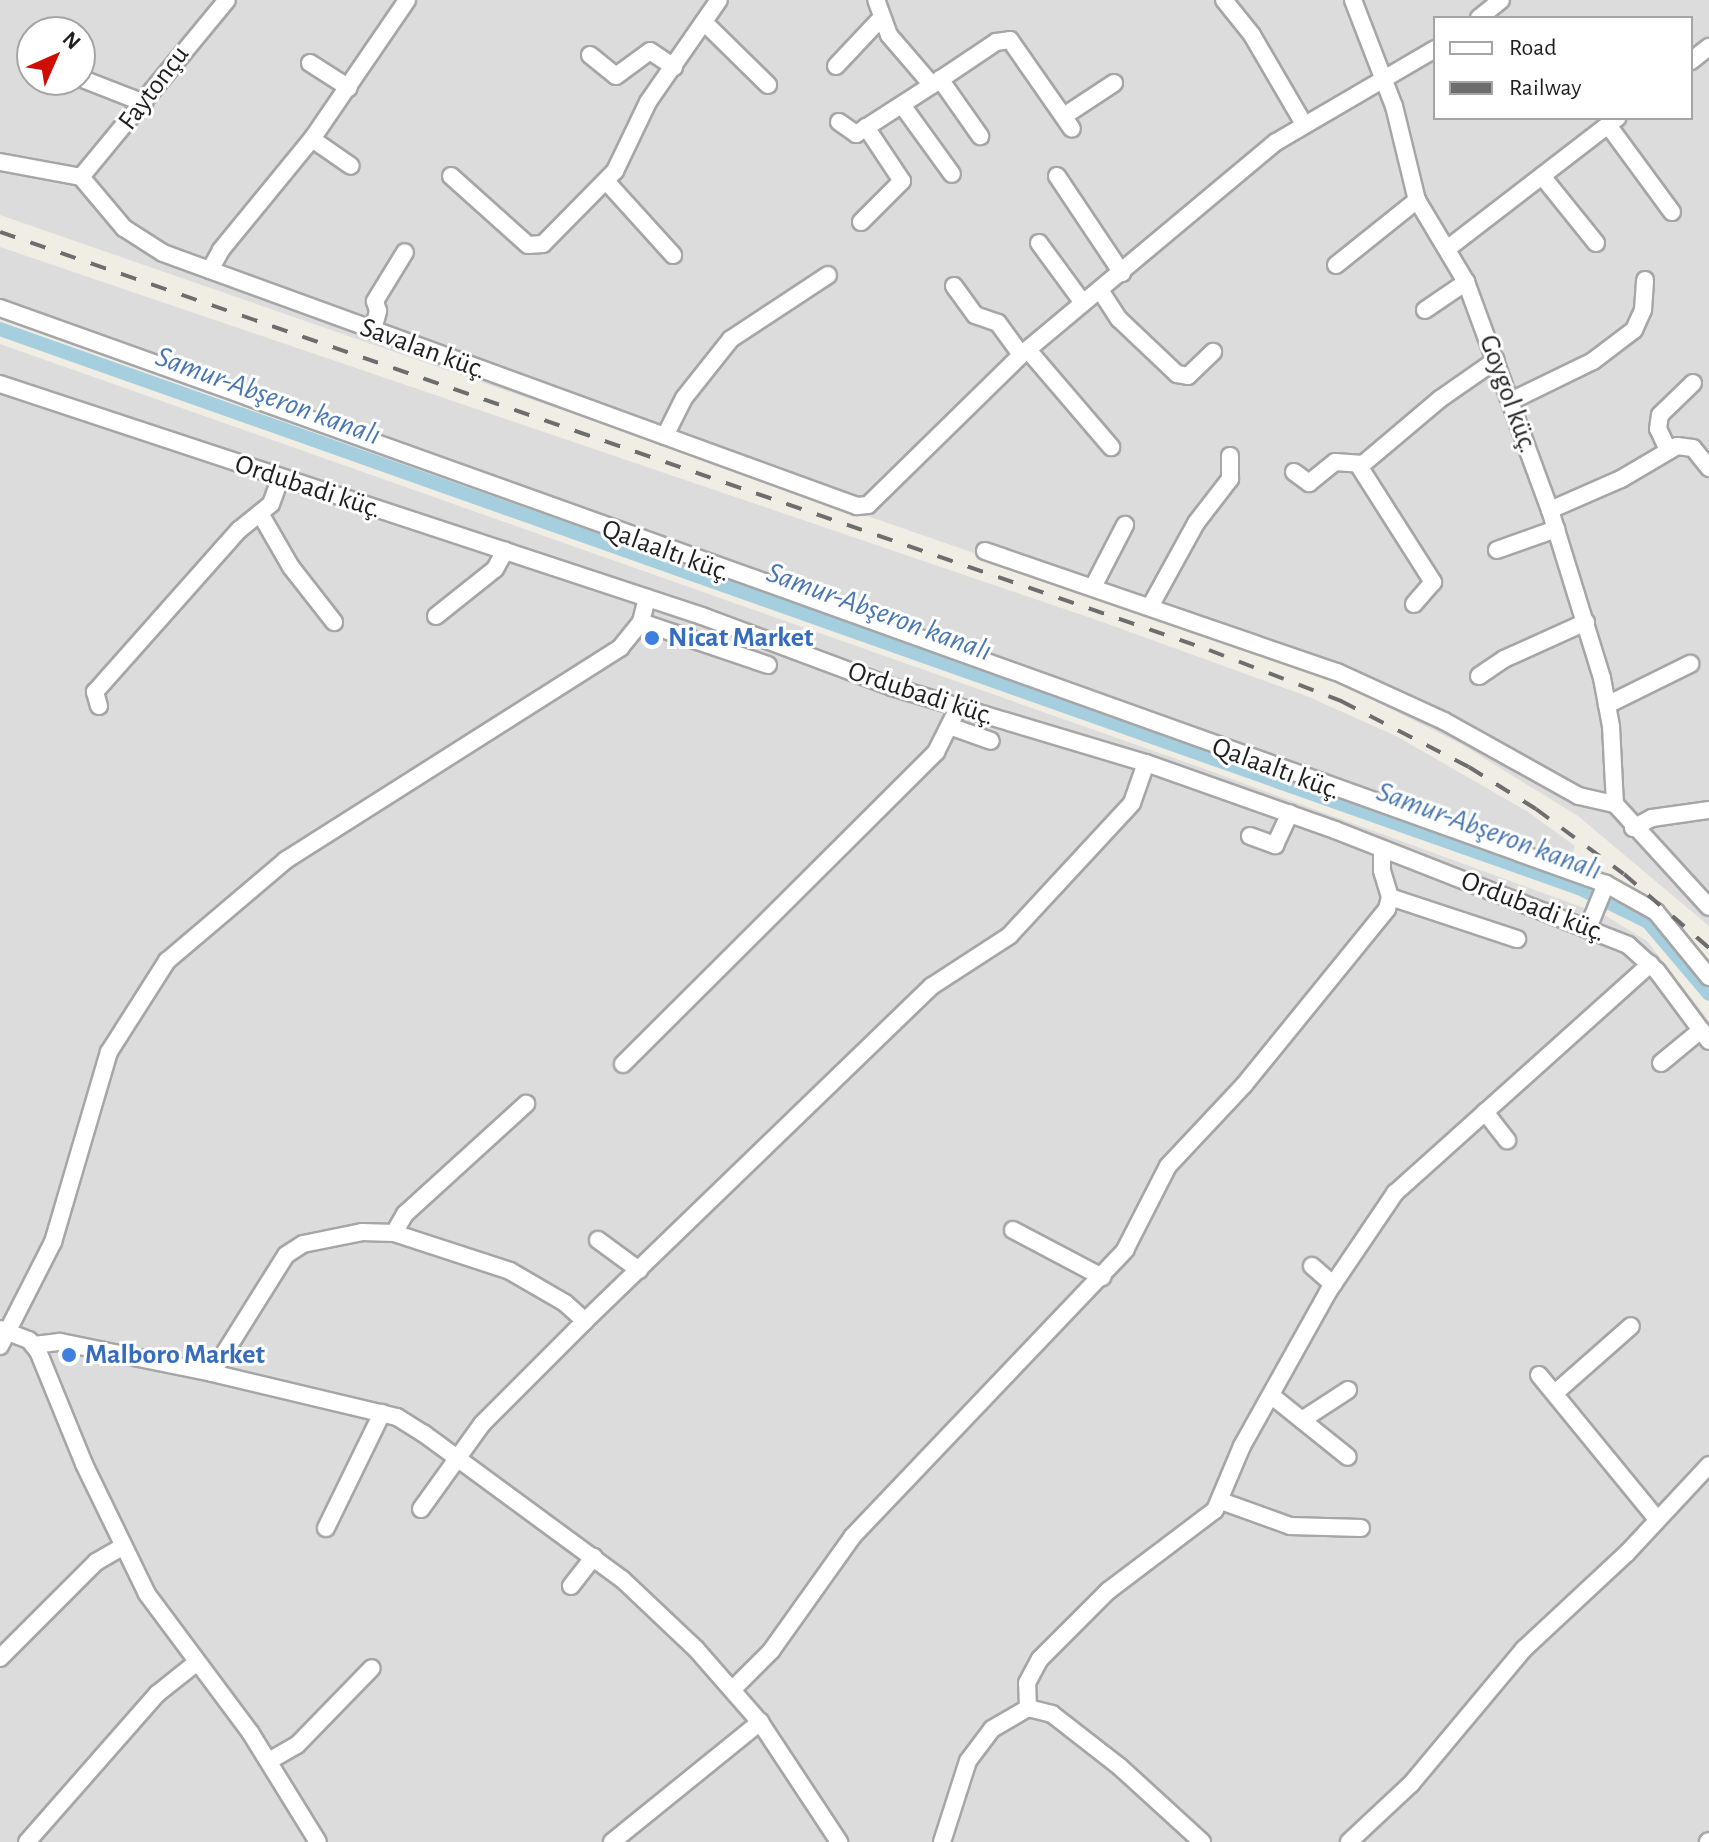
<!DOCTYPE html>
<meta charset="utf-8">
<style>
body{margin:0}
#map{position:relative;width:1709px;height:1842px;overflow:hidden;background:#f0ede5;font-family:"Alegreya Sans",sans-serif}
div>[style]{position:absolute}
[style*='--x']{left:calc(var(--x)*1px);top:calc(var(--y)*1px);width:calc(var(--w)*1px);rotate:calc(var(--a)*1deg)}
.residential>*{inset:0;background:#dddcdc}
.canal>*{height:14px;margin:-7px;padding:0 7px;transform-origin:7px;border-radius:7px;background:#a5cedf}
.roads{filter:drop-shadow(2px 0 #a6a6a6) drop-shadow(-2px 0 #a6a6a6) drop-shadow(0 2px #a6a6a6) drop-shadow(0 -2px #a6a6a6)}
.minor>*{height:16px;margin:-8px;padding:0 8px;transform-origin:8px;border-radius:8px;background:#fff}
.rail>*{height:4px;margin-top:-2px;transform-origin:0;background:repeating-linear-gradient(90deg,#6d6d6d 0 16px,transparent 0 32px)}
.dots>*{width:22px;height:22px;translate:-50% -50%;box-sizing:border-box;border:4px solid #fff;border-radius:50%}
span{translate:-50% -50%;white-space:nowrap;text-align:center;line-height:1.15;-webkit-text-stroke:6px #fff;paint-order:stroke}
.street-label{font-size:28px;color:#1f1f1f}
.shop-label{font-size:28px;color:#366cbe;font-weight:700}
.left{translate:0 -50%;text-align:left}
.water-label{font-size:30px;color:#4977b2;font-style:italic}
.legend{position:absolute;left:1433px;top:16px;width:260px;height:104px;box-sizing:border-box;background:#fff;border:2px solid #a5a5a5;margin:0;padding:10px 14px;list-style:none;font-size:24px;color:#1f1f1f}
.legend li{display:flex;align-items:center;gap:16px;height:40px}
.legend b{width:40px;border:2px solid #a5a5a5}
.north{position:absolute;left:16px;top:16px;width:80px;height:80px;box-sizing:border-box;background:#fff;border:2px solid #a5a5a5;border-radius:50%;rotate:45deg;font-size:22px;font-weight:700;line-height:32px;text-align:center;color:#1f1f1f}
.north::after{content:'';display:block;margin:auto;width:28px;height:36px;background:#cf0d00;clip-path:polygon(50% 0,100% 100%,50% 72%,0 100%)}
</style>
<div id="map">
<div class="residential">
<div style="clip-path:polygon(evenodd,0 0,1709px 0,1709px 926px,1578px 816px,1461px 744px,1317px 672px,0 215px,0 0,1435px 18px,1691px 18px,1691px 118px,1435px 118px,1435px 18px,0 0,32px 32px,80px 32px,80px 80px,32px 80px,32px 32px)"></div>
<div style="clip-path:polygon(0 247px,1094px 619px,1309px 697px,1398px 737px,1528px 812px,1575px 846px,1570px 860px,1145px 713px,0 301px)"></div>
<div style="clip-path:polygon(0 344px,1202px 768px,1606px 916px,1647px 941px,1709px 1021px,1709px 1842px,0 1842px)"></div>
</div>
<div class="canal">
<div style="--x:0;--y:329;--w:1675;--a:19.5"></div>
<div style="--x:1579;--y:888;--w:77;--a:26.2"></div>
<div style="--x:1648;--y:922;--w:94;--a:49.7"></div>
</div>
<div class="roads">
<div class="minor">
<div style="--x:1224;--y:0;--w:45;--a:51.3"></div>
<div style="--x:1252;--y:35;--w:103;--a:59.7"></div>
<div style="--x:1353;--y:0;--w:114;--a:68.9"></div>
<div style="--x:1394;--y:106;--w:97;--a:76.3"></div>
<div style="--x:1417;--y:200;--w:96;--a:59.1"></div>
<div style="--x:1466;--y:282;--w:243;--a:69.8"></div>
<div style="--x:1550;--y:510;--w:176;--a:72.8"></div>
<div style="--x:1602;--y:678;--w:49;--a:79.4"></div>
<div style="--x:1611;--y:726;--w:78;--a:87.1"></div>
<div style="--x:1615;--y:804;--w:139;--a:47.6"></div>
<div style="--x:1479;--y:18;--w:28;--a:-39"></div>
<div style="--x:706;--y:24;--w:87;--a:44.5"></div>
<div style="--x:590;--y:55;--w:33;--a:39"></div>
<div style="--x:616;--y:76;--w:42;--a:-36.3"></div>
<div style="--x:650;--y:51;--w:29;--a:34"></div>
<div style="--x:1691;--y:61;--w:23;--a:-38"></div>
<div style="--x:310;--y:63;--w:46;--a:32.7"></div>
<div style="--x:836;--y:66;--w:67;--a:-46.8"></div>
<div style="--x:80;--y:78;--w:69;--a:21.3"></div>
<div style="--x:940;--y:79;--w:70;--a:54.9"></div>
<div style="--x:932;--y:85;--w:77;--a:-33.9"></div>
<div style="--x:996;--y:42;--w:14;--a:-8"></div>
<div style="--x:1010;--y:40;--w:108;--a:55.1"></div>
<div style="--x:902;--y:105;--w:85;--a:54.1"></div>
<div style="--x:1064;--y:116;--w:60;--a:-33.4"></div>
<div style="--x:839;--y:122;--w:21;--a:35"></div>
<div style="--x:856;--y:134;--w:90;--a:-32.8"></div>
<div style="--x:932;--y:85;--w:66;--a:-130.7"></div>
<div style="--x:889;--y:35;--w:37;--a:-110"></div>
<div style="--x:1608;--y:125;--w:108;--a:53.7"></div>
<div style="--x:312;--y:139;--w:47;--a:34.7"></div>
<div style="--x:0;--y:162;--w:82;--a:10.5"></div>
<div style="--x:81;--y:177;--w:67;--a:49.9"></div>
<div style="--x:124;--y:228;--w:46;--a:32.7"></div>
<div style="--x:163;--y:253;--w:739;--a:20.03"></div>
<div style="--x:857;--y:506;--w:11;--a:-5"></div>
<div style="--x:868;--y:505;--w:214;--a:-44.4"></div>
<div style="--x:1021;--y:355;--w:332;--a:-39.9"></div>
<div style="--x:1276;--y:142;--w:184;--a:-30.3"></div>
<div style="--x:451;--y:176;--w:103;--a:41.9"></div>
<div style="--x:528;--y:245;--w:15;--a:-4"></div>
<div style="--x:543;--y:244;--w:103;--a:-45.4"></div>
<div style="--x:615;--y:171;--w:76;--a:-64.4"></div>
<div style="--x:648;--y:102;--w:124;--a:-55.2"></div>
<div style="--x:1057;--y:176;--w:117;--a:56.2"></div>
<div style="--x:1542;--y:176;--w:86;--a:51.1"></div>
<div style="--x:81;--y:177;--w:229;--a:-50.5"></div>
<div style="--x:606;--y:181;--w:100;--a:47.8"></div>
<div style="--x:861;--y:222;--w:58;--a:-45"></div>
<div style="--x:902;--y:181;--w:65;--a:-123.7"></div>
<div style="--x:1039;--y:243;--w:74;--a:53.7"></div>
<div style="--x:1447;--y:249;--w:215;--a:-37.6"></div>
<div style="--x:1336;--y:265;--w:104;--a:-38.7"></div>
<div style="--x:210;--y:270;--w:23;--a:-61"></div>
<div style="--x:221;--y:250;--w:144;--a:-50.7"></div>
<div style="--x:312;--y:139;--w:168;--a:-55.6"></div>
<div style="--x:954;--y:286;--w:36;--a:54"></div>
<div style="--x:975;--y:315;--w:24;--a:19"></div>
<div style="--x:998;--y:323;--w:39;--a:54"></div>
<div style="--x:1100;--y:290;--w:35;--a:57"></div>
<div style="--x:1119;--y:319;--w:80;--a:43.5"></div>
<div style="--x:1177;--y:374;--w:11;--a:10"></div>
<div style="--x:1188;--y:376;--w:35;--a:-44"></div>
<div style="--x:0;--y:308;--w:1706;--a:19.73"></div>
<div style="--x:1606;--y:884;--w:57;--a:29.2"></div>
<div style="--x:1656;--y:912;--w:84;--a:50.8"></div>
<div style="--x:1425;--y:310;--w:50;--a:-34.3"></div>
<div style="--x:373;--y:330;--w:20;--a:-75"></div>
<div style="--x:378;--y:311;--w:10;--a:-107"></div>
<div style="--x:375;--y:301;--w:57;--a:-58.5"></div>
<div style="--x:1028;--y:350;--w:128;--a:49.4"></div>
<div style="--x:0;--y:384;--w:739;--a:18.29"></div>
<div style="--x:702;--y:616;--w:203;--a:20.5"></div>
<div style="--x:892;--y:687;--w:265;--a:16.7"></div>
<div style="--x:1146;--y:763;--w:201;--a:19.5"></div>
<div style="--x:1335;--y:830;--w:315;--a:21.4"></div>
<div style="--x:1628;--y:945;--w:39;--a:42"></div>
<div style="--x:1657;--y:971;--w:87;--a:53.4"></div>
<div style="--x:1511;--y:401;--w:91;--a:-26"></div>
<div style="--x:1593;--y:361;--w:51;--a:-37.1"></div>
<div style="--x:1634;--y:330;--w:22;--a:-66"></div>
<div style="--x:1643;--y:310;--w:30;--a:-86"></div>
<div style="--x:665;--y:436;--w:42;--a:-63.4"></div>
<div style="--x:684;--y:398;--w:75;--a:-51.5"></div>
<div style="--x:731;--y:339;--w:116;--a:-33.4"></div>
<div style="--x:1668;--y:450;--w:23;--a:-115"></div>
<div style="--x:1658;--y:429;--w:14;--a:-82"></div>
<div style="--x:1660;--y:415;--w:46;--a:-44.1"></div>
<div style="--x:1359;--y:466;--w:138;--a:57.5"></div>
<div style="--x:1433;--y:582;--w:29;--a:131"></div>
<div style="--x:1294;--y:472;--w:19;--a:36"></div>
<div style="--x:1309;--y:483;--w:33;--a:-39"></div>
<div style="--x:1335;--y:462;--w:28;--a:4"></div>
<div style="--x:1363;--y:464;--w:101;--a:-40.2"></div>
<div style="--x:1440;--y:399;--w:68;--a:-34.9"></div>
<div style="--x:1550;--y:510;--w:77;--a:-23.6"></div>
<div style="--x:1621;--y:479;--w:65;--a:-30.5"></div>
<div style="--x:1677;--y:446;--w:16;--a:7"></div>
<div style="--x:1693;--y:448;--w:26;--a:51"></div>
<div style="--x:261;--y:515;--w:60;--a:60"></div>
<div style="--x:291;--y:567;--w:70;--a:52"></div>
<div style="--x:1497;--y:550;--w:63;--a:-19.6"></div>
<div style="--x:985;--y:551;--w:372;--a:19"></div>
<div style="--x:1337;--y:672;--w:118;--a:24.6"></div>
<div style="--x:1444;--y:721;--w:154;--a:29.1"></div>
<div style="--x:1579;--y:796;--w:37;--a:13"></div>
<div style="--x:1093;--y:587;--w:70;--a:-62.7"></div>
<div style="--x:1151;--y:605;--w:94;--a:-61.2"></div>
<div style="--x:1196;--y:523;--w:56;--a:-52.3"></div>
<div style="--x:1230;--y:479;--w:23;--a:-90"></div>
<div style="--x:436;--y:616;--w:75;--a:-38.5"></div>
<div style="--x:495;--y:569;--w:21;--a:-61"></div>
<div style="--x:641;--y:622;--w:134;--a:18.7"></div>
<div style="--x:1479;--y:676;--w:30;--a:-34"></div>
<div style="--x:1504;--y:659;--w:90;--a:-24.3"></div>
<div style="--x:1607;--y:705;--w:93;--a:-26.3"></div>
<div style="--x:99;--y:706;--w:15;--a:-106"></div>
<div style="--x:95;--y:692;--w:217;--a:-48.4"></div>
<div style="--x:239;--y:530;--w:41;--a:-39.1"></div>
<div style="--x:271;--y:504;--w:27;--a:-70"></div>
<div style="--x:952;--y:727;--w:41;--a:19.7"></div>
<div style="--x:1633;--y:828;--w:21;--a:-28"></div>
<div style="--x:1652;--y:818;--w:58;--a:-8"></div>
<div style="--x:1250;--y:836;--w:27;--a:20"></div>
<div style="--x:1275;--y:845;--w:35;--a:-65"></div>
<div style="--x:1390;--y:897;--w:134;--a:18.3"></div>
<div style="--x:1588;--y:928;--w:48;--a:-67.8"></div>
<div style="--x:1661;--y:1063;--w:52;--a:-39.5"></div>
<div style="--x:623;--y:1064;--w:442;--a:-44.9"></div>
<div style="--x:936;--y:752;--w:49;--a:-63.4"></div>
<div style="--x:1485;--y:1112;--w:36;--a:52"></div>
<div style="--x:1013;--y:1230;--w:101;--a:27.8"></div>
<div style="--x:394;--y:1233;--w:22;--a:-60"></div>
<div style="--x:405;--y:1214;--w:164;--a:-42.3"></div>
<div style="--x:598;--y:1240;--w:51;--a:36.2"></div>
<div style="--x:1312;--y:1266;--w:28;--a:41"></div>
<div style="--x:0;--y:1329;--w:31;--a:21"></div>
<div style="--x:29;--y:1340;--w:14;--a:51"></div>
<div style="--x:38;--y:1351;--w:122;--a:67.8"></div>
<div style="--x:84;--y:1464;--w:144;--a:64.1"></div>
<div style="--x:147;--y:1594;--w:172;--a:53.3"></div>
<div style="--x:250;--y:1732;--w:129;--a:58.3"></div>
<div style="--x:34;--y:1345;--w:26;--a:-7"></div>
<div style="--x:60;--y:1342;--w:155;--a:11.5"></div>
<div style="--x:212;--y:1373;--w:190;--a:13.4"></div>
<div style="--x:397;--y:1417;--w:31;--a:32"></div>
<div style="--x:423;--y:1433;--w:247;--a:36.3"></div>
<div style="--x:622;--y:1579;--w:102;--a:43.4"></div>
<div style="--x:696;--y:1649;--w:97;--a:48.8"></div>
<div style="--x:760;--y:1722;--w:144;--a:56.6"></div>
<div style="--x:0;--y:1346;--w:117;--a:-63"></div>
<div style="--x:53;--y:1242;--w:198;--a:-73.6"></div>
<div style="--x:109;--y:1052;--w:108;--a:-57.5"></div>
<div style="--x:167;--y:961;--w:156;--a:-40.3"></div>
<div style="--x:286;--y:860;--w:396;--a:-32.4"></div>
<div style="--x:620;--y:648;--w:33;--a:-51"></div>
<div style="--x:641;--y:622;--w:25;--a:-76"></div>
<div style="--x:212;--y:1373;--w:139;--a:-57.9"></div>
<div style="--x:286;--y:1255;--w:20;--a:-33"></div>
<div style="--x:303;--y:1244;--w:60;--a:-11.5"></div>
<div style="--x:362;--y:1232;--w:32;--a:2"></div>
<div style="--x:394;--y:1233;--w:122;--a:18.1"></div>
<div style="--x:510;--y:1271;--w:64;--a:30.2"></div>
<div style="--x:565;--y:1303;--w:27;--a:42"></div>
<div style="--x:1539;--y:1375;--w:186;--a:50.7"></div>
<div style="--x:1555;--y:1393;--w:101;--a:-41.4"></div>
<div style="--x:1272;--y:1396;--w:97;--a:38.8"></div>
<div style="--x:1302;--y:1420;--w:55;--a:-33.1"></div>
<div style="--x:1221;--y:1501;--w:73;--a:19.9"></div>
<div style="--x:1290;--y:1526;--w:71;--a:1.6"></div>
<div style="--x:421;--y:1509;--w:105;--a:-54.3"></div>
<div style="--x:482;--y:1424;--w:146;--a:-45"></div>
<div style="--x:585;--y:1321;--w:482;--a:-44"></div>
<div style="--x:932;--y:986;--w:92;--a:-33"></div>
<div style="--x:1009;--y:936;--w:181;--a:-47.2"></div>
<div style="--x:1132;--y:803;--w:42;--a:-70.7"></div>
<div style="--x:326;--y:1528;--w:128;--a:-64"></div>
<div style="--x:571;--y:1586;--w:37;--a:-52"></div>
<div style="--x:0;--y:1658;--w:136;--a:-45"></div>
<div style="--x:96;--y:1562;--w:30;--a:-30"></div>
<div style="--x:733;--y:1689;--w:54;--a:-45"></div>
<div style="--x:771;--y:1651;--w:141;--a:-54.5"></div>
<div style="--x:853;--y:1536;--w:395;--a:-46.4"></div>
<div style="--x:1125;--y:1250;--w:94;--a:-62.9"></div>
<div style="--x:1168;--y:1166;--w:111;--a:-46.8"></div>
<div style="--x:1244;--y:1085;--w:227;--a:-50.9"></div>
<div style="--x:1387;--y:909;--w:12;--a:-76"></div>
<div style="--x:1390;--y:897;--w:28;--a:-107"></div>
<div style="--x:1382;--y:870;--w:21;--a:-90"></div>
<div style="--x:1028;--y:1708;--w:25;--a:-92"></div>
<div style="--x:1027;--y:1683;--w:27;--a:-62"></div>
<div style="--x:1040;--y:1659;--w:96;--a:-45"></div>
<div style="--x:1108;--y:1591;--w:134;--a:-37.1"></div>
<div style="--x:1215;--y:1510;--w:69;--a:-67.1"></div>
<div style="--x:1242;--y:1446;--w:176;--a:-60.8"></div>
<div style="--x:1328;--y:1292;--w:120;--a:-55.9"></div>
<div style="--x:1395;--y:1193;--w:343;--a:-41.9"></div>
<div style="--x:269;--y:1761;--w:32;--a:-30"></div>
<div style="--x:297;--y:1745;--w:107;--a:-45.8"></div>
<div style="--x:27;--y:1842;--w:197;--a:-48.7"></div>
<div style="--x:157;--y:1694;--w:50;--a:-38.5"></div>
<div style="--x:612;--y:1842;--w:191;--a:-39"></div>
<div style="--x:942;--y:1842;--w:85;--a:-72.2"></div>
<div style="--x:968;--y:1761;--w:40;--a:-53"></div>
<div style="--x:992;--y:1729;--w:42;--a:-30.3"></div>
<div style="--x:1028;--y:1708;--w:25;--a:14"></div>
<div style="--x:1052;--y:1714;--w:86;--a:37.9"></div>
<div style="--x:1120;--y:1767;--w:111;--a:42.4"></div>
<div style="--x:1349;--y:1842;--w:85;--a:-43.1"></div>
<div style="--x:1411;--y:1784;--w:176;--a:-50.1"></div>
<div style="--x:1524;--y:1649;--w:141;--a:-43"></div>
<div style="--x:1627;--y:1553;--w:120;--a:-47"></div>
<div style="--x:1708;--y:1842;--w:1;--a:-45"></div>
</div>
</div>
<div class="rail">
<div style="--x:0;--y:232;--w:1279;--a:19.07"></div>
<div style="--x:1209;--y:650;--w:142;--a:21.1"></div>
<div style="--x:1341;--y:701;--w:144;--a:27.3"></div>
<div style="--x:1469;--y:767;--w:79;--a:32.1"></div>
<div style="--x:1536;--y:809;--w:109;--a:36.5"></div>
<div style="--x:1624;--y:874;--w:113;--a:41"></div>
</div>
<div class="dots">
<div style="left:652px;top:638px;background:#3f7fe0"></div>
<div style="left:69px;top:1355px;background:#3f7fe0"></div>
</div>
<div class="street-label">
<span style="left:154px;top:88px;rotate:-53deg">Faytonçu</span>
<span style="left:423px;top:349px;rotate:20deg">Savalan küç.</span>
<span style="left:1508px;top:394px;rotate:70deg">Goygol küç.</span>
<span style="left:308px;top:487px;rotate:18deg">Ordubadi küç.</span>
<span style="left:666px;top:551px;rotate:20deg">Qalaaltı küç.</span>
<span style="left:921px;top:694px;rotate:18deg">Ordubadi küç.</span>
<span style="left:1276px;top:769px;rotate:20deg">Qalaaltı küç.</span>
<span style="left:1533px;top:907px;rotate:21deg">Ordubadi küç.</span>
</div>
<div class="shop-label">
<span class="left" style="left:668px;top:638px">Nicat Market</span>
<span class="left" style="left:85px;top:1355px">Malboro Market</span>
</div>
<div class="water-label">
<span style="left:268px;top:396px;rotate:20deg">Samur-Abşeron kanalı</span>
<span style="left:879px;top:612px;rotate:20deg">Samur-Abşeron kanalı</span>
<span style="left:1489px;top:831px;rotate:20deg">Samur-Abşeron kanalı</span>
</div>
<ul class="legend">
<li><b style="height:10px;background:#fff"></b>Road</li>
<li><b style="height:10px;background:#6d6d6d"></b>Railway</li>
</ul>
<div class="north">N</div>
</div>
